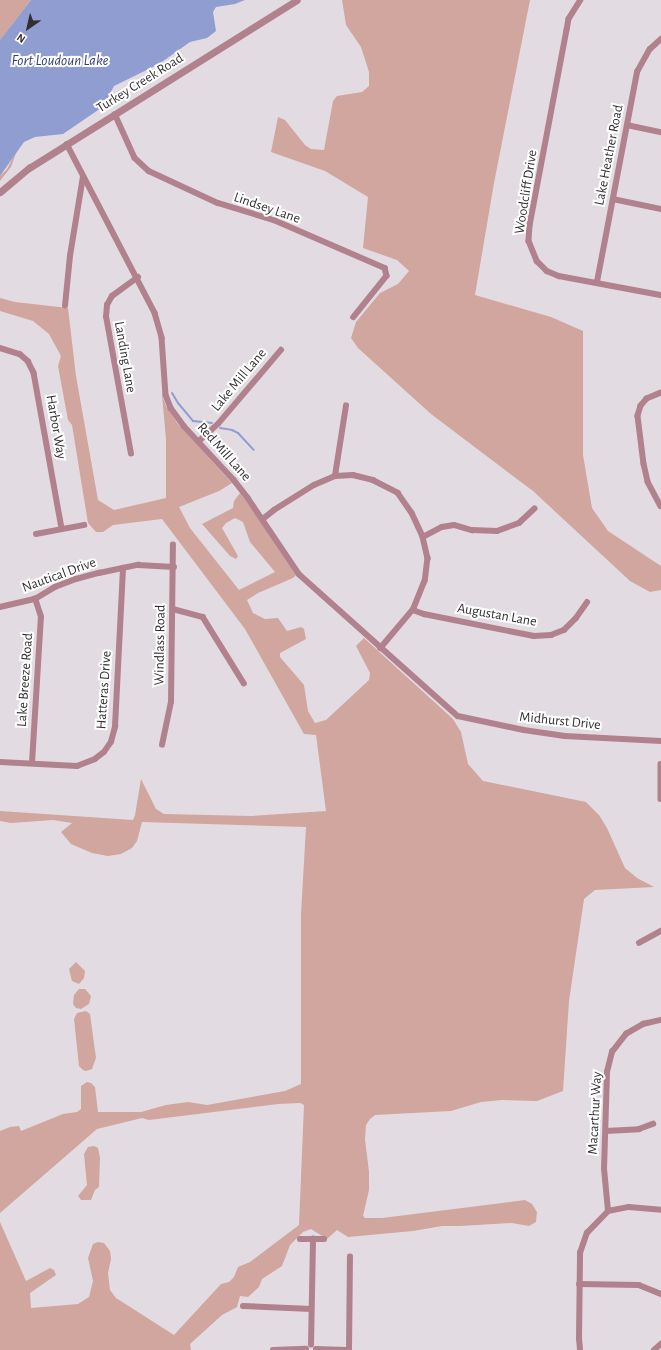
<!DOCTYPE html>
<style>
body{margin:0}
#map{position:relative;width:661px;height:1350px;overflow:hidden;background:#e3dbe2;font-family:"Alegreya Sans",sans-serif}
div>[style]{position:absolute}
[style*='--x']{left:calc(var(--x)*1px);top:calc(var(--y)*1px);width:calc(var(--w)*1px);rotate:calc(var(--a)*1deg)}
.green>*{inset:0;background:#d0a69e}
.water>*{inset:0;background:#909dd1}
.stream>*{height:2px;margin:-1px;padding:0 1px;transform-origin:1px;border-radius:1px;background:#909dd1}
.minor>*{height:5.5px;margin:-2.75px;padding:0 2.75px;transform-origin:2.75px;border-radius:2.75px;background:#b2818e}
.tertiary>*{height:7px;margin:-3.5px;padding:0 3.5px;transform-origin:3.5px;border-radius:3.5px;background:#b2818e}
span{translate:-50% -50%;white-space:nowrap;text-align:center;line-height:1.15;-webkit-text-stroke:4px #fff;paint-order:stroke}
.street-label{font-size:14px;color:#322f31}
.water-label{font-size:15px;color:#333c7d;font-style:italic}
.north{position:absolute;left:8px;top:8px;width:40px;height:40px;-webkit-text-stroke:3px #fff;paint-order:stroke;rotate:214deg;font-size:11px;font-weight:700;line-height:16px;text-align:center;color:#322f31}
.north::after{content:'';display:block;margin:auto;width:14px;height:18px;background:#322f31;clip-path:polygon(50% 0,100% 100%,50% 72%,0 100%)}
</style>
<div id="map">
<div class="green">
<div style="clip-path:polygon(0 0,31px 0,0 40px)"></div>
<div style="clip-path:polygon(342px 0,530px 0,494px 183px,475px 295px,551px 317px,583px 331px,583px 455px,592px 508px,608px 531px,661px 566px,661px 590px,650px 592px,630px 581px,533px 491px,431px 414px,358px 348px,351px 338px,356px 322px,380px 293px,398px 284px,409px 271px,397px 260px,363px 248px,368px 197px,325px 171px,271px 152px,278px 117px,285px 120px,305px 145px,311px 149px,324px 150px,333px 101px,337px 96px,362px 92px,369px 86px,369px 72px,361px 47px,346px 25px)"></div>
<div style="clip-path:polygon(17px 150px,11px 167px,0 181px,0 176px,7px 169px)"></div>
<div style="clip-path:polygon(0 298px,15px 302px,68px 308px,76px 376px,98px 500px,114px 510px,166px 498px,166px 439px,162px 395px,166px 406px,178px 424px,232px 483px,219px 491px,179px 507px,190px 528px,239px 590px,275px 572px,250px 542px,243px 522px,235px 518px,226px 523px,222px 528px,238px 556px,236px 559px,230px 556px,202px 524px,233px 508px,234px 501px,240px 493px,252px 509px,296px 575px,293px 578px,258px 593px,247px 600px,253px 613px,265px 619px,278px 618px,287px 631px,301px 627px,304px 629px,306px 639px,280px 653px,280px 657px,304px 685px,308px 711px,315px 723px,326px 720px,369px 680px,370px 673px,356px 646px,364px 638px,453px 719px,461px 732px,468px 764px,483px 781px,586px 802px,599px 815px,607px 828px,625px 868px,637px 878px,654px 887px,595px 890px,584px 899px,569px 1001px,563px 1091px,537px 1101px,502px 1100px,481px 1102px,451px 1111px,375px 1115px,370px 1119px,366px 1125px,365px 1139px,369px 1172px,369px 1190px,363px 1216px,365px 1218px,382px 1218px,525px 1200px,532px 1204px,537px 1212px,536px 1222px,529px 1226px,512px 1223px,460px 1226px,442px 1226px,413px 1231px,348px 1237px,337px 1230px,327px 1239px,311px 1229px,303px 1232px,290px 1245px,282px 1266px,262px 1279px,259px 1287px,248px 1297px,240px 1296px,237px 1307px,222px 1315px,190px 1344px,191px 1350px,0 1350px,0 1222px,26px 1281px,50px 1268px,54px 1270px,56px 1275px,30px 1293px,31px 1308px,78px 1304px,89px 1297px,93px 1281px,88px 1258px,93px 1244px,98px 1242px,104px 1243px,110px 1251px,111px 1259px,108px 1273px,110px 1290px,116px 1298px,174px 1335px,221px 1284px,229px 1282px,234px 1277px,238px 1267px,250px 1262px,299px 1225px,304px 1105px,300px 1103px,278px 1104px,149px 1120px,142px 1118px,97px 1129px,0 1213px,0 1131px,10px 1127px,19px 1126px,21px 1131px,63px 1114px,77px 1112px,81px 1109px,81px 1086px,87px 1082px,91px 1083px,95px 1087px,98px 1112px,141px 1112px,166px 1105px,188px 1102px,207px 1105px,285px 1091px,301px 1084px,301px 914px,306px 827px,142px 822px,137px 841px,132px 848px,121px 854px,108px 856px,92px 853px,71px 844px,61px 832px,72px 823px,53px 820px,11px 823px,0 821px,0 811px,133px 820px,135px 815px,141px 779px,156px 809px,164px 814px,251px 816px,326px 811px,316px 735px,304px 734px,245px 629px,162px 519px,113px 525px,103px 532px,96px 532px,88px 523px,72px 425px,68px 420px,58px 366px,61px 356px,49px 334px,33px 321px,0 311px)"></div>
<div style="clip-path:polygon(76px 962px,85px 971px,84px 978px,79px 984px,72px 981px,69px 969px)"></div>
<div style="clip-path:polygon(79px 989px,85px 989px,91px 996px,89px 1004px,81px 1009px,76px 1008px,73px 1004px,74px 995px)"></div>
<div style="clip-path:polygon(86px 1011px,90px 1014px,96px 1058px,92px 1069px,86px 1071px,83px 1070px,79px 1066px,74px 1019px,77px 1013px)"></div>
<div style="clip-path:polygon(94px 1146px,98px 1148px,100px 1158px,99px 1187px,95px 1190px,91px 1200px,81px 1200px,78px 1196px,87px 1185px,84px 1154px,88px 1147px)"></div>
</div>
<div class="water">
<div style="clip-path:polygon(31px 0,245px 0,235px 4px,216px 7px,213px 12px,216px 31px,207px 38px,190px 42px,159px 64px,114px 86px,104px 106px,63px 134px,35px 137px,24px 142px,0 176px,0 40px)"></div>
</div>
<div class="stream">
<div style="--x:172;--y:393;--w:12;--a:59"></div>
<div style="--x:178;--y:403;--w:23;--a:50"></div>
<div style="--x:193;--y:421;--w:19;--a:6"></div>
<div style="--x:220;--y:428;--w:12;--a:9"></div>
<div style="--x:232;--y:430;--w:7;--a:27"></div>
<div style="--x:238;--y:433;--w:23;--a:47"></div>
</div>
<div class="minor">
<div style="--x:581;--y:0;--w:22;--a:122"></div>
<div style="--x:569;--y:19;--w:11;--a:100"></div>
<div style="--x:567;--y:30;--w:199;--a:100.7"></div>
<div style="--x:530;--y:226;--w:15;--a:94"></div>
<div style="--x:529;--y:241;--w:22;--a:68"></div>
<div style="--x:537;--y:261;--w:14;--a:45"></div>
<div style="--x:547;--y:271;--w:13;--a:23"></div>
<div style="--x:559;--y:276;--w:104;--a:10.6"></div>
<div style="--x:115;--y:114;--w:48;--a:65.6"></div>
<div style="--x:135;--y:158;--w:19;--a:43"></div>
<div style="--x:149;--y:171;--w:76;--a:24.9"></div>
<div style="--x:218;--y:203;--w:59;--a:16.9"></div>
<div style="--x:274;--y:220;--w:121;--a:23.4"></div>
<div style="--x:385;--y:268;--w:8;--a:76"></div>
<div style="--x:387;--y:276;--w:53;--a:128.8"></div>
<div style="--x:627;--y:125;--w:35;--a:12"></div>
<div style="--x:67;--y:144;--w:191;--a:62.5"></div>
<div style="--x:155;--y:313;--w:26;--a:74"></div>
<div style="--x:162;--y:338;--w:57;--a:86"></div>
<div style="--x:166;--y:395;--w:14;--a:69"></div>
<div style="--x:171;--y:408;--w:22;--a:54"></div>
<div style="--x:184;--y:426;--w:74;--a:47.2"></div>
<div style="--x:234;--y:480;--w:23;--a:52"></div>
<div style="--x:248;--y:498;--w:92;--a:56.1"></div>
<div style="--x:299;--y:574;--w:213;--a:41.8"></div>
<div style="--x:458;--y:716;--w:67;--a:12"></div>
<div style="--x:524;--y:730;--w:41;--a:8.3"></div>
<div style="--x:565;--y:736;--w:96;--a:3"></div>
<div style="--x:613;--y:199;--w:49;--a:11.8"></div>
<div style="--x:597;--y:282;--w:214;--a:-79.2"></div>
<div style="--x:637;--y:72;--w:26;--a:-61"></div>
<div style="--x:650;--y:49;--w:15;--a:-42"></div>
<div style="--x:65;--y:306;--w:50;--a:-84.3"></div>
<div style="--x:70;--y:256;--w:80;--a:-80.7"></div>
<div style="--x:0;--y:348;--w:21;--a:17"></div>
<div style="--x:20;--y:354;--w:11;--a:41"></div>
<div style="--x:28;--y:361;--w:13;--a:63"></div>
<div style="--x:34;--y:373;--w:158;--a:79.8"></div>
<div style="--x:661;--y:393;--w:15;--a:157"></div>
<div style="--x:647;--y:399;--w:9;--a:131"></div>
<div style="--x:641;--y:406;--w:10;--a:107"></div>
<div style="--x:638;--y:416;--w:48;--a:82.9"></div>
<div style="--x:644;--y:464;--w:18;--a:77"></div>
<div style="--x:648;--y:482;--w:27;--a:62"></div>
<div style="--x:199;--y:441;--w:25;--a:-42"></div>
<div style="--x:218;--y:424;--w:97;--a:-49.6"></div>
<div style="--x:131;--y:454;--w:139;--a:-100.3"></div>
<div style="--x:106;--y:317;--w:12;--a:-85"></div>
<div style="--x:107;--y:305;--w:10;--a:-61"></div>
<div style="--x:112;--y:296;--w:32;--a:-36"></div>
<div style="--x:335;--y:476;--w:71;--a:-81.1"></div>
<div style="--x:263;--y:519;--w:14;--a:-39"></div>
<div style="--x:274;--y:510;--w:47;--a:-32"></div>
<div style="--x:314;--y:485;--w:23;--a:-23"></div>
<div style="--x:335;--y:476;--w:18;--a:-3"></div>
<div style="--x:353;--y:475;--w:21;--a:14"></div>
<div style="--x:373;--y:480;--w:28;--a:27"></div>
<div style="--x:398;--y:493;--w:24;--a:55"></div>
<div style="--x:412;--y:513;--w:26;--a:65"></div>
<div style="--x:423;--y:537;--w:22;--a:77"></div>
<div style="--x:428;--y:558;--w:23;--a:97"></div>
<div style="--x:425;--y:581;--w:31;--a:112"></div>
<div style="--x:413;--y:610;--w:50;--a:130.1"></div>
<div style="--x:36;--y:534;--w:49;--a:-10.6"></div>
<div style="--x:423;--y:537;--w:21;--a:-28"></div>
<div style="--x:442;--y:527;--w:12;--a:-9"></div>
<div style="--x:454;--y:525;--w:19;--a:16"></div>
<div style="--x:472;--y:530;--w:25;--a:2"></div>
<div style="--x:497;--y:531;--w:23;--a:-20"></div>
<div style="--x:519;--y:523;--w:21;--a:-43"></div>
<div style="--x:0;--y:607;--w:36;--a:-13"></div>
<div style="--x:35;--y:599;--w:23;--a:-31"></div>
<div style="--x:55;--y:587;--w:22;--a:-21"></div>
<div style="--x:76;--y:579;--w:24;--a:-15"></div>
<div style="--x:99;--y:573;--w:40;--a:-12"></div>
<div style="--x:138;--y:565;--w:36;--a:3"></div>
<div style="--x:173;--y:609;--w:31;--a:15"></div>
<div style="--x:203;--y:617;--w:78;--a:58.2"></div>
<div style="--x:413;--y:610;--w:12;--a:20"></div>
<div style="--x:424;--y:614;--w:112;--a:11.3"></div>
<div style="--x:534;--y:636;--w:17;--a:-3"></div>
<div style="--x:551;--y:635;--w:14;--a:-21"></div>
<div style="--x:564;--y:630;--w:17;--a:-45"></div>
<div style="--x:576;--y:618;--w:19;--a:-55"></div>
<div style="--x:162;--y:745;--w:44;--a:-78.2"></div>
<div style="--x:171;--y:702;--w:157;--a:-89.3"></div>
<div style="--x:0;--y:762;--w:77;--a:3"></div>
<div style="--x:77;--y:766;--w:19;--a:-21"></div>
<div style="--x:95;--y:759;--w:11;--a:-38"></div>
<div style="--x:104;--y:752;--w:12;--a:-55"></div>
<div style="--x:111;--y:742;--w:16;--a:-75"></div>
<div style="--x:115;--y:727;--w:159;--a:-87.1"></div>
<div style="--x:32;--y:763;--w:146;--a:-86.5"></div>
<div style="--x:41;--y:617;--w:19;--a:-108"></div>
<div style="--x:661;--y:764;--w:35;--a:90"></div>
<div style="--x:639;--y:943;--w:25;--a:-29"></div>
<div style="--x:606;--y:1131;--w:33;--a:-3"></div>
<div style="--x:639;--y:1129;--w:15;--a:-20"></div>
<div style="--x:608;--y:1211;--w:42;--a:-95.4"></div>
<div style="--x:604;--y:1169;--w:97;--a:-88.2"></div>
<div style="--x:607;--y:1072;--w:21;--a:-76"></div>
<div style="--x:612;--y:1052;--w:23;--a:-52"></div>
<div style="--x:626;--y:1034;--w:20;--a:-30"></div>
<div style="--x:643;--y:1024;--w:18;--a:-13"></div>
<div style="--x:300;--y:1239;--w:24;--a:0"></div>
<div style="--x:579;--y:1284;--w:60;--a:1"></div>
<div style="--x:639;--y:1285;--w:24;--a:22"></div>
<div style="--x:243;--y:1306;--w:68;--a:2.5"></div>
<div style="--x:311;--y:1345;--w:106;--a:-88.9"></div>
<div style="--x:316;--y:1349;--w:30;--a:2"></div>
<div style="--x:273;--y:1350;--w:33;--a:-2"></div>
<div style="--x:349;--y:1350;--w:93;--a:-89.4"></div>
<div style="--x:580;--y:1350;--w:11;--a:-95"></div>
<div style="--x:579;--y:1339;--w:86;--a:-89.3"></div>
<div style="--x:580;--y:1253;--w:21;--a:-71"></div>
<div style="--x:587;--y:1233;--w:30;--a:-46"></div>
<div style="--x:608;--y:1211;--w:21;--a:-11"></div>
<div style="--x:629;--y:1207;--w:32;--a:5"></div>
<div style="--x:654;--y:1350;--w:9;--a:-41"></div>
</div>
<div class="tertiary">
<div style="--x:0;--y:192;--w:38;--a:-40"></div>
<div style="--x:29;--y:168;--w:316;--a:-32.1"></div>
</div>
<div class="street-label">
<span style="left:140px;top:83px;rotate:-32deg">Turkey Creek Road</span>
<span style="left:609px;top:155px;rotate:-79deg">Lake Heather Road</span>
<span style="left:526px;top:192px;rotate:-81deg">Woodcliff Drive</span>
<span style="left:267px;top:208px;rotate:19deg">Lindsey Lane</span>
<span style="left:125px;top:357px;rotate:80deg">Landing Lane</span>
<span style="left:239px;top:380px;rotate:-50deg">Lake Mill Lane</span>
<span style="left:56px;top:427px;rotate:80deg">Harbor Way</span>
<span style="left:224px;top:452px;rotate:48deg">Red Mill Lane</span>
<span style="left:59px;top:575px;rotate:-20deg">Nautical Drive</span>
<span style="left:497px;top:615px;rotate:10deg">Augustan Lane</span>
<span style="left:160px;top:645px;rotate:-89deg">Windlass Road</span>
<span style="left:25px;top:680px;rotate:-86deg">Lake Breeze Road</span>
<span style="left:104px;top:690px;rotate:-86deg">Hatteras Drive</span>
<span style="left:560px;top:721px;rotate:6deg">Midhurst Drive</span>
<span style="left:595px;top:1113px;rotate:-87deg">Macarthur Way</span>
</div>
<div class="water-label">
<span style="left:60px;top:61px">Fort Loudoun Lake</span>
</div>
<div class="north">N</div>
</div>
